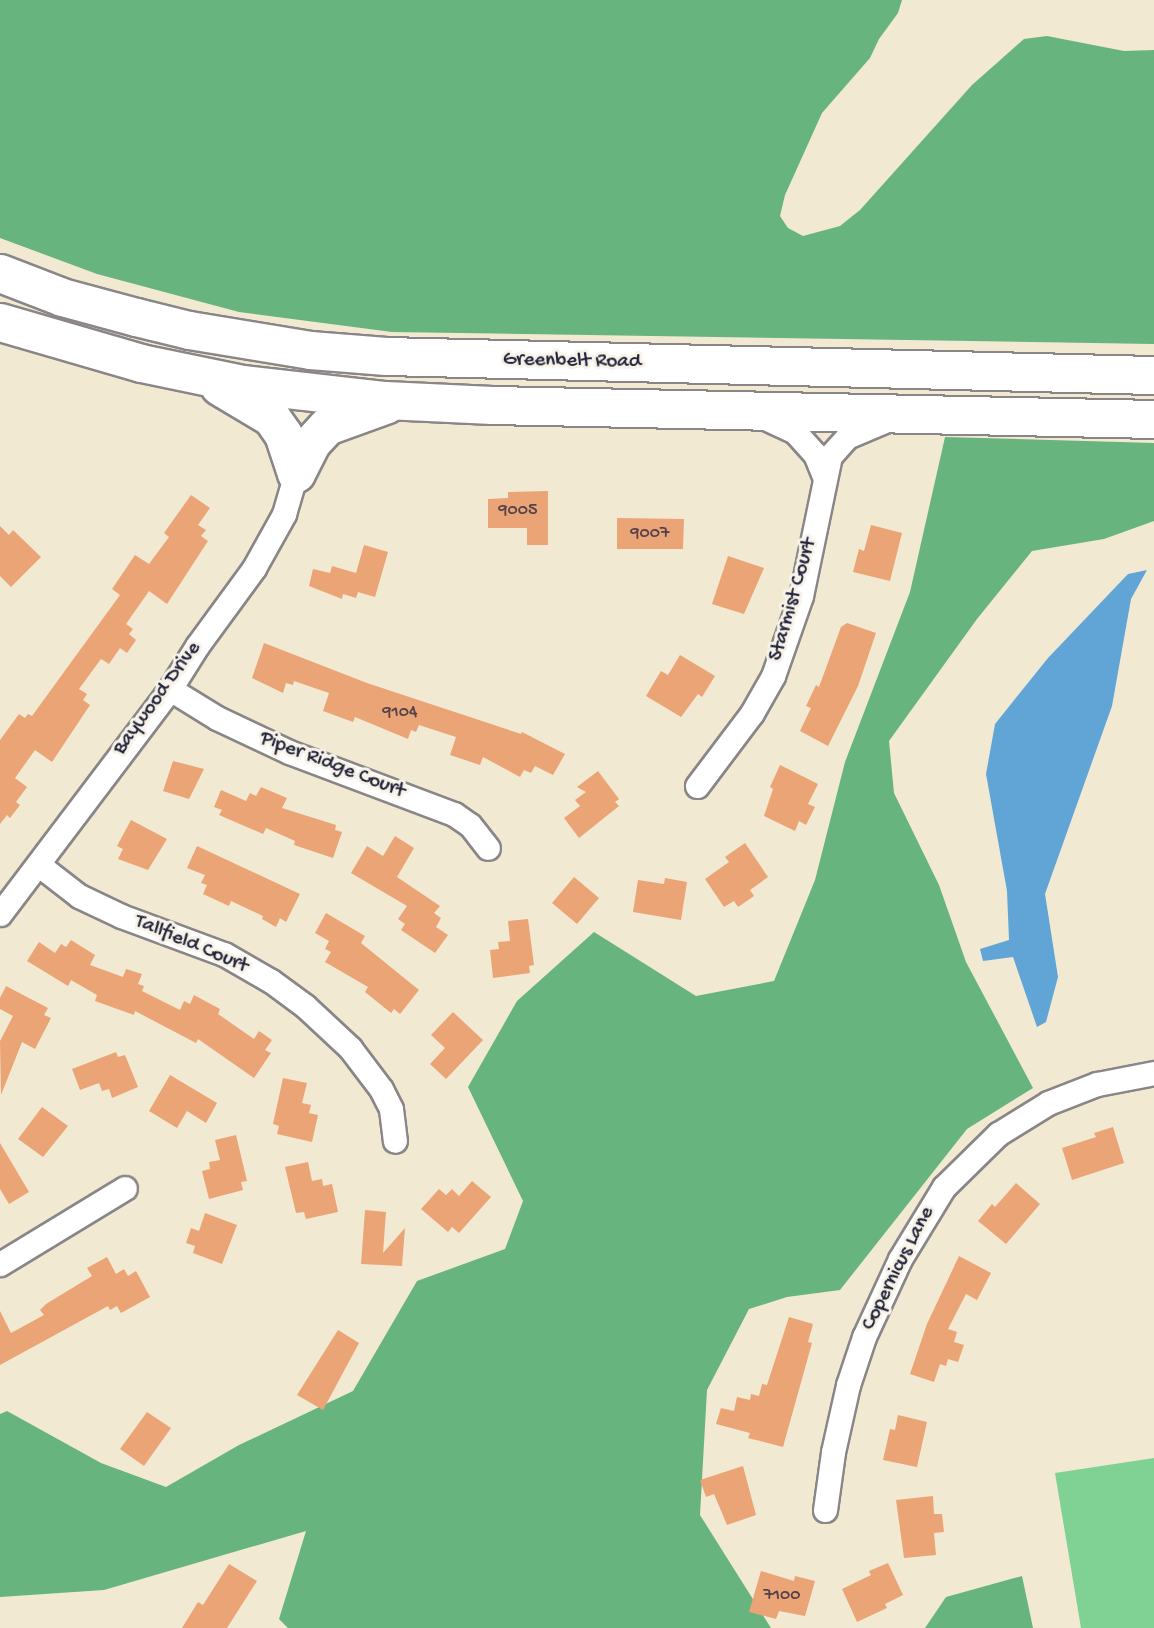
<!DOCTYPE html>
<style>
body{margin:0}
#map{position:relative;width:1154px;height:1628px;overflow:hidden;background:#f2e9d3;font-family:"Gochi Hand",sans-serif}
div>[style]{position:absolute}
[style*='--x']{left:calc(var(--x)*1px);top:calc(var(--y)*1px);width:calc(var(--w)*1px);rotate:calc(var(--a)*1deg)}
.green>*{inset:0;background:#7fd294}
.forest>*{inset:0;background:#67b47e}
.water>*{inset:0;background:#60a5d6}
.building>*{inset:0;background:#eaa475}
.roads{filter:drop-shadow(2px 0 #8a8687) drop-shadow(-2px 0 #8a8687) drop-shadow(0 2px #8a8687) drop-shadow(0 -2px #8a8687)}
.minor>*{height:23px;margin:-11.5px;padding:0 11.5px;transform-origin:11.5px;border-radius:11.5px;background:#fff}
.primary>*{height:37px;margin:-18.5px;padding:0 18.5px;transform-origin:18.5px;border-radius:18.5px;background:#fff}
span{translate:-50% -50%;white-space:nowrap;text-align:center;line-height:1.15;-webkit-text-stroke:6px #f7f3e8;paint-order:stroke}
.number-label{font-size:18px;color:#54424a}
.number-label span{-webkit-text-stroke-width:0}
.street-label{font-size:21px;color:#22223b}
</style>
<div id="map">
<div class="green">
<div style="clip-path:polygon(1154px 1458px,1154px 1628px,1081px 1628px,1055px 1473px)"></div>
</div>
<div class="forest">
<div style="clip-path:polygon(0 0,902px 0,898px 13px,879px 39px,870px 58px,822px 113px,785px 195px,780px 216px,788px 228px,803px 236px,840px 226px,860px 210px,972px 85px,1024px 39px,1047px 36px,1124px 51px,1154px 50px,1154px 344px,392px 332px,239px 312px,97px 274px,0 238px)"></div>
<div style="clip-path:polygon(945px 437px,1154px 443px,1154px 521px,1104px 539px,1032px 551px,977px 619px,889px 741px,894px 793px,939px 885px,966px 962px,1033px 1088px,967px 1129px,840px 1290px,787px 1297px,749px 1309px,707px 1390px,700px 1515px,771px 1628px,288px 1628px,279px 1619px,306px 1531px,104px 1590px,0 1597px,0 1414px,7px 1411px,101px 1463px,166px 1487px,239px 1445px,353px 1391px,417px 1281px,505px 1249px,523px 1201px,468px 1087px,517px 1001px,594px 932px,696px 996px,774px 981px,815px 880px,845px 762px,910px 592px)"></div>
<div style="clip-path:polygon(1022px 1576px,1033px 1628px,925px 1628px,946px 1597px)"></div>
</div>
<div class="water">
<div style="clip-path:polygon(1147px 570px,1131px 599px,1112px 706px,1045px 894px,1058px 977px,1046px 1022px,1037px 1027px,1013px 957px,983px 961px,980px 949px,1009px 940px,1007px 891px,986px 774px,995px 724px,1048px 658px,1128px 574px)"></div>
</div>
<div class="building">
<div style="clip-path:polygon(548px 491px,548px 545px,527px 545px,527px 528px,488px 528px,488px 499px,508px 498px,508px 492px)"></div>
<div style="clip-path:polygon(191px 495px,210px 508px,198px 525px,206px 530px,201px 536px,208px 541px,167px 604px,149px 591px,126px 624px,133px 629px,129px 634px,136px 640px,127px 653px,120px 648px,109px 664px,101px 659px,79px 689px,87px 694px,83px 700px,90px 705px,52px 762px,35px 750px,15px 778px,27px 787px,16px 802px,20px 805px,10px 818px,7px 815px,0 824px,0 740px,19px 714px,25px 718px,28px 714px,32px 716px,120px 595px,112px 589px,135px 555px,149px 564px,169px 537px,164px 533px)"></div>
<div style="clip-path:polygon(617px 518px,684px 519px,683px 549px,617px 549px)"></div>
<div style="clip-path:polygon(871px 525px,902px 533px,890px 581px,853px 572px,859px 549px,864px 551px)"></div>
<div style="clip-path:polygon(0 526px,9px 535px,13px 530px,41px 557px,11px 587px,0 576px)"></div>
<div style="clip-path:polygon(364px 545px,388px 552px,375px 597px,358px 592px,356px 598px,343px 594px,342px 599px,309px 586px,313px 569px,330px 573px,332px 566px,356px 573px)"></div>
<div style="clip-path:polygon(728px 556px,764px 568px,744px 614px,712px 604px)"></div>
<div style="clip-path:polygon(847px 623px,876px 633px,858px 686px,828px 746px,800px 731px,811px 708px,806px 706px,816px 685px,819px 687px,841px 627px)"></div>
<div style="clip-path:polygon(264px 643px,367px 683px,521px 734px,522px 732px,565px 754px,553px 775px,535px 766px,531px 773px,524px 770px,520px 777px,483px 757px,480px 765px,450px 755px,456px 737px,419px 725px,416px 732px,411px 730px,408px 739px,355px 717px,353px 722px,323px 711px,329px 693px,294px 681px,293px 685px,286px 683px,283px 693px,252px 678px)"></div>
<div style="clip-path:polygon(680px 655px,715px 676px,702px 697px,698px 694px,681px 717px,646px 696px,661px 671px,668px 675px)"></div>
<div style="clip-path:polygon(173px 761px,204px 769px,189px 799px,163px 791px)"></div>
<div style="clip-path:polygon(780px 765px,818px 784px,808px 804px,815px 807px,806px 825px,799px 821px,795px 831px,764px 816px,773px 789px,770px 787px)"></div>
<div style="clip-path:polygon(598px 771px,619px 799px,615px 802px,619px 806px,579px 838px,564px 818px,580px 806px,575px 800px,586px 792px,577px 787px)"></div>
<div style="clip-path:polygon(261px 787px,287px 798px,282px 808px,336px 825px,335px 830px,342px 832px,333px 858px,294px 845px,295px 841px,266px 828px,263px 834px,219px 815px,222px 810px,214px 807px,221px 790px,246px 801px,250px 793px,256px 796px)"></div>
<div style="clip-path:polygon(131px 820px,167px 839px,148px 870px,118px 859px,123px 849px,117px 846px)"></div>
<div style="clip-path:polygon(395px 836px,414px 848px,397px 877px,440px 906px,434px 913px,441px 918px,436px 927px,448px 935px,435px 953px,401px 930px,405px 924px,398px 919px,407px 906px,351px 873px,367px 846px,383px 856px)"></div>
<div style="clip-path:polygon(745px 843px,768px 877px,750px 890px,754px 896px,738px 907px,734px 901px,724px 907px,705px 879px,729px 862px,725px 857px)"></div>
<div style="clip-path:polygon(197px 846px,300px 894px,286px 922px,280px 918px,276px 927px,262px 919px,263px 916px,231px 901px,229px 906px,203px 894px,207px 885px,201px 883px,205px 875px,187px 868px)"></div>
<div style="clip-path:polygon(574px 877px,599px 898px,577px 924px,552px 903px)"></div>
<div style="clip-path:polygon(665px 878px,687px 882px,681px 920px,633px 912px,638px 880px,664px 884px)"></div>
<div style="clip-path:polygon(326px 913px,365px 936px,361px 943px,419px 990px,400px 1014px,394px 1009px,391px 1013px,365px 992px,368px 987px,325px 962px,331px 952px,325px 949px,329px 941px,315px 933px)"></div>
<div style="clip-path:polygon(528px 919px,534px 965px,529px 966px,530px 973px,493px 978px,490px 950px,499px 949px,498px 942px,510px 941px,508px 921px)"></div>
<div style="clip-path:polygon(71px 940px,95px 955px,90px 965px,123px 977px,126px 969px,142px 974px,138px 984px,144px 986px,142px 991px,180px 1010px,184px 1001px,190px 1004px,194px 995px,220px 1009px,218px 1014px,254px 1039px,259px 1031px,272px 1040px,265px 1050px,271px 1053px,254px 1078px,198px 1039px,196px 1043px,135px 1011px,134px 1015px,95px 1001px,97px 995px,71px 980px,68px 986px,27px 961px,39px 942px,55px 953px,61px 944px,66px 947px)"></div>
<div style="clip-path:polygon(6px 986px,48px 1008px,44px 1015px,51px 1018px,35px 1049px,22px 1042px,1px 1095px,0 1041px,13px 1016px,0 1009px,0 998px)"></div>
<div style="clip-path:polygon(453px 1012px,483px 1040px,446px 1079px,430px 1064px,445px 1048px,431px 1035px)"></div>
<div style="clip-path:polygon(116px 1052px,118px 1057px,125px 1055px,138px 1087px,112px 1098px,109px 1089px,102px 1091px,99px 1083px,80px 1090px,72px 1069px)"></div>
<div style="clip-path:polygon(170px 1075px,217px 1103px,206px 1123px,187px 1111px,177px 1128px,149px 1111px)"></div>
<div style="clip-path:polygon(283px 1078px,307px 1083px,302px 1103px,311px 1105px,309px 1113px,318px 1115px,312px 1142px,277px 1134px,279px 1126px,273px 1124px)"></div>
<div style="clip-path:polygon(42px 1107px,68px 1126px,43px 1157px,18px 1139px)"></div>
<div style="clip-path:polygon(1113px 1127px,1124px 1163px,1072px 1180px,1062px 1148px,1096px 1137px,1094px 1133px)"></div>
<div style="clip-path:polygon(236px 1135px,247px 1181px,241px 1182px,243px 1190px,209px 1199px,202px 1171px,210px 1169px,209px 1162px,220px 1160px,215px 1140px)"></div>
<div style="clip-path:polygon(0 1143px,29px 1192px,9px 1204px,0 1189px)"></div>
<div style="clip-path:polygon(308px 1162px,312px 1181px,322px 1179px,323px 1186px,332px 1184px,338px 1212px,306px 1219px,304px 1212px,296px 1213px,285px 1167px)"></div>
<div style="clip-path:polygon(472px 1181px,491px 1197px,459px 1233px,452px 1227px,448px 1232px,421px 1209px,439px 1189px,446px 1195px,452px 1189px,459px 1196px)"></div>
<div style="clip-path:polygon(1016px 1183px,1040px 1204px,1006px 1244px,978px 1221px,992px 1204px,995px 1207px)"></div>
<div style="clip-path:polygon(365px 1210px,386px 1212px,383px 1253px,405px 1228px,402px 1266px,361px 1264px)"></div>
<div style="clip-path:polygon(205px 1213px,237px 1225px,222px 1264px,193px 1253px,195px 1246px,186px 1243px,191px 1228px,199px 1231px)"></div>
<div style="clip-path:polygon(959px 1256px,991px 1273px,977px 1300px,966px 1294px,948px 1329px,957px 1332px,954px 1342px,964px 1345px,958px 1362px,948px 1359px,946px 1366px,940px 1364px,934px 1382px,910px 1374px,927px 1324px)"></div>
<div style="clip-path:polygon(107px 1257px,116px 1274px,124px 1269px,128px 1276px,136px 1271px,150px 1297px,121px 1313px,117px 1306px,110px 1310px,108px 1306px,0 1365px,0 1311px,11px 1333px,44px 1315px,40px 1310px,46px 1304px,92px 1276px,87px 1268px)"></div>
<div style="clip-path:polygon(789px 1317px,813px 1324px,808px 1342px,812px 1343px,783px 1447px,748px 1438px,750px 1433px,716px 1424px,721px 1408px,734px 1411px,737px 1397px,750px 1400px,751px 1394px,759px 1396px,762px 1384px,767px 1385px)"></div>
<div style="clip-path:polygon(338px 1330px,359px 1343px,323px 1410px,297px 1395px)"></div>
<div style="clip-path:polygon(147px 1412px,171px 1428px,144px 1466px,120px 1449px)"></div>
<div style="clip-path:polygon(898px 1415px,927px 1422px,917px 1467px,883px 1460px,890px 1429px,895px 1430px)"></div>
<div style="clip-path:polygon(743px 1466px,756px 1515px,727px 1525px,714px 1494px,706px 1497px,700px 1480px)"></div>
<div style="clip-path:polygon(933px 1496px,934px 1514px,942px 1514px,944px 1532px,934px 1533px,936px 1555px,904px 1558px,896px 1500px)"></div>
<div style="clip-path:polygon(888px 1563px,903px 1595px,885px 1604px,887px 1608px,857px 1622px,842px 1589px,871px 1575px,869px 1571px)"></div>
<div style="clip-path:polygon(229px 1564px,257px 1581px,227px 1628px,182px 1628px,198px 1602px,203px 1605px)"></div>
<div style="clip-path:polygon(761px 1571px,794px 1581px,795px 1576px,815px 1581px,805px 1616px,779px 1611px,776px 1619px,749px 1612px)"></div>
</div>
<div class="roads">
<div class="minor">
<div style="--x:761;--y:416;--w:38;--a:25"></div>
<div style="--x:795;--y:432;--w:30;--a:48"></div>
<div style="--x:815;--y:454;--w:24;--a:68"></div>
<div style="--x:170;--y:689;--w:55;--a:31.7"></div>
<div style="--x:217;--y:718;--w:80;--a:25.3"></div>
<div style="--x:289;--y:752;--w:176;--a:20.6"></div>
<div style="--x:454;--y:814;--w:19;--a:35"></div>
<div style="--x:470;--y:825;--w:29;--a:52"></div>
<div style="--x:697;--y:786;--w:91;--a:-53"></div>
<div style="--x:752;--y:713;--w:43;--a:-60.4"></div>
<div style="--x:773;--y:676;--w:85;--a:-70.7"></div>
<div style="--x:801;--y:596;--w:143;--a:-78.3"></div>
<div style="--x:830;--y:456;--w:25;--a:-48"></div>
<div style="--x:847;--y:437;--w:43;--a:-23"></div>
<div style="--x:39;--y:865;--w:51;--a:37.8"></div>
<div style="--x:79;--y:896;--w:47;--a:25.5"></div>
<div style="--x:121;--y:916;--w:110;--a:20.3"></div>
<div style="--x:224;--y:954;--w:54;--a:29.9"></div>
<div style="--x:271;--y:981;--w:42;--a:36.3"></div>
<div style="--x:305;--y:1006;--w:62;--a:43"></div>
<div style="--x:350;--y:1048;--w:51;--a:52.9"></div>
<div style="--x:381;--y:1089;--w:22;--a:63"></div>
<div style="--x:391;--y:1109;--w:32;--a:83"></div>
<div style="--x:0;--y:914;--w:282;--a:-52.9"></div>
<div style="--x:170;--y:689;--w:51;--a:-57.9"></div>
<div style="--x:197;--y:646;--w:97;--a:-53.8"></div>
<div style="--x:254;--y:568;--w:62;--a:-60.9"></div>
<div style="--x:284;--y:514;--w:43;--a:-73.7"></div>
<div style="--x:0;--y:1264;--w:146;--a:-31.3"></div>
<div style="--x:825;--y:1510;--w:59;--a:-82.1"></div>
<div style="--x:833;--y:1452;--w:69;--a:-77.4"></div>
<div style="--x:848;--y:1385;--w:51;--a:-71.6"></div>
<div style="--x:864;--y:1337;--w:86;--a:-65.2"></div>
<div style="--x:900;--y:1259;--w:84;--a:-58.6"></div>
<div style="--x:944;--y:1187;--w:76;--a:-44.5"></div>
<div style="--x:998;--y:1134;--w:59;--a:-31.8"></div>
<div style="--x:1048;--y:1103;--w:53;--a:-21.2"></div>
<div style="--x:1097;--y:1084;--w:58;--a:-10.9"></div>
</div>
<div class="primary">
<div style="--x:0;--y:273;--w:66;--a:21.2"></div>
<div style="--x:62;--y:297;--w:77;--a:15.1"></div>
<div style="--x:136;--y:317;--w:55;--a:13.8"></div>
<div style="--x:189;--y:330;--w:123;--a:9.4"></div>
<div style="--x:310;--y:350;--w:76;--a:4.5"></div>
<div style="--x:386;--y:356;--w:768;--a:1.42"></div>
<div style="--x:0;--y:322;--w:147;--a:16.2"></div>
<div style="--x:141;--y:363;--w:103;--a:11.7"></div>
<div style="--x:242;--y:384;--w:144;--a:6.4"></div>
<div style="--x:385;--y:400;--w:107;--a:2.7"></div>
<div style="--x:492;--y:405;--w:662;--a:1.21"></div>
<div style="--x:219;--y:386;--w:61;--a:30.8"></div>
<div style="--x:271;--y:417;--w:21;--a:55"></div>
<div style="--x:283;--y:434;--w:41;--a:71.6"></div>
<div style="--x:296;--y:473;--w:34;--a:-63"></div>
<div style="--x:311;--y:443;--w:23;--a:-47"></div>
<div style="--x:327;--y:426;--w:64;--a:-20.1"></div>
</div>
</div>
<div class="number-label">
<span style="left:518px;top:511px">9005</span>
<span style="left:650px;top:534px">9007</span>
<span style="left:400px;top:713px">9104</span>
<span style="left:782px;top:1596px">7100</span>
</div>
<div class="street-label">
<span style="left:572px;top:362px;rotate:1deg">Greenbelt Road</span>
<span style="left:794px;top:600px;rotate:-74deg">Starmist Court</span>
<span style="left:158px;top:699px;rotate:-54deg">Baywood Drive</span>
<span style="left:332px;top:766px;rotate:21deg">Piper Ridge Court</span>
<span style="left:191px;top:945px;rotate:23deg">Tallfield Court</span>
<span style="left:899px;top:1269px;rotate:-63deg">Copernicus Lane</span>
</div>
</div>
